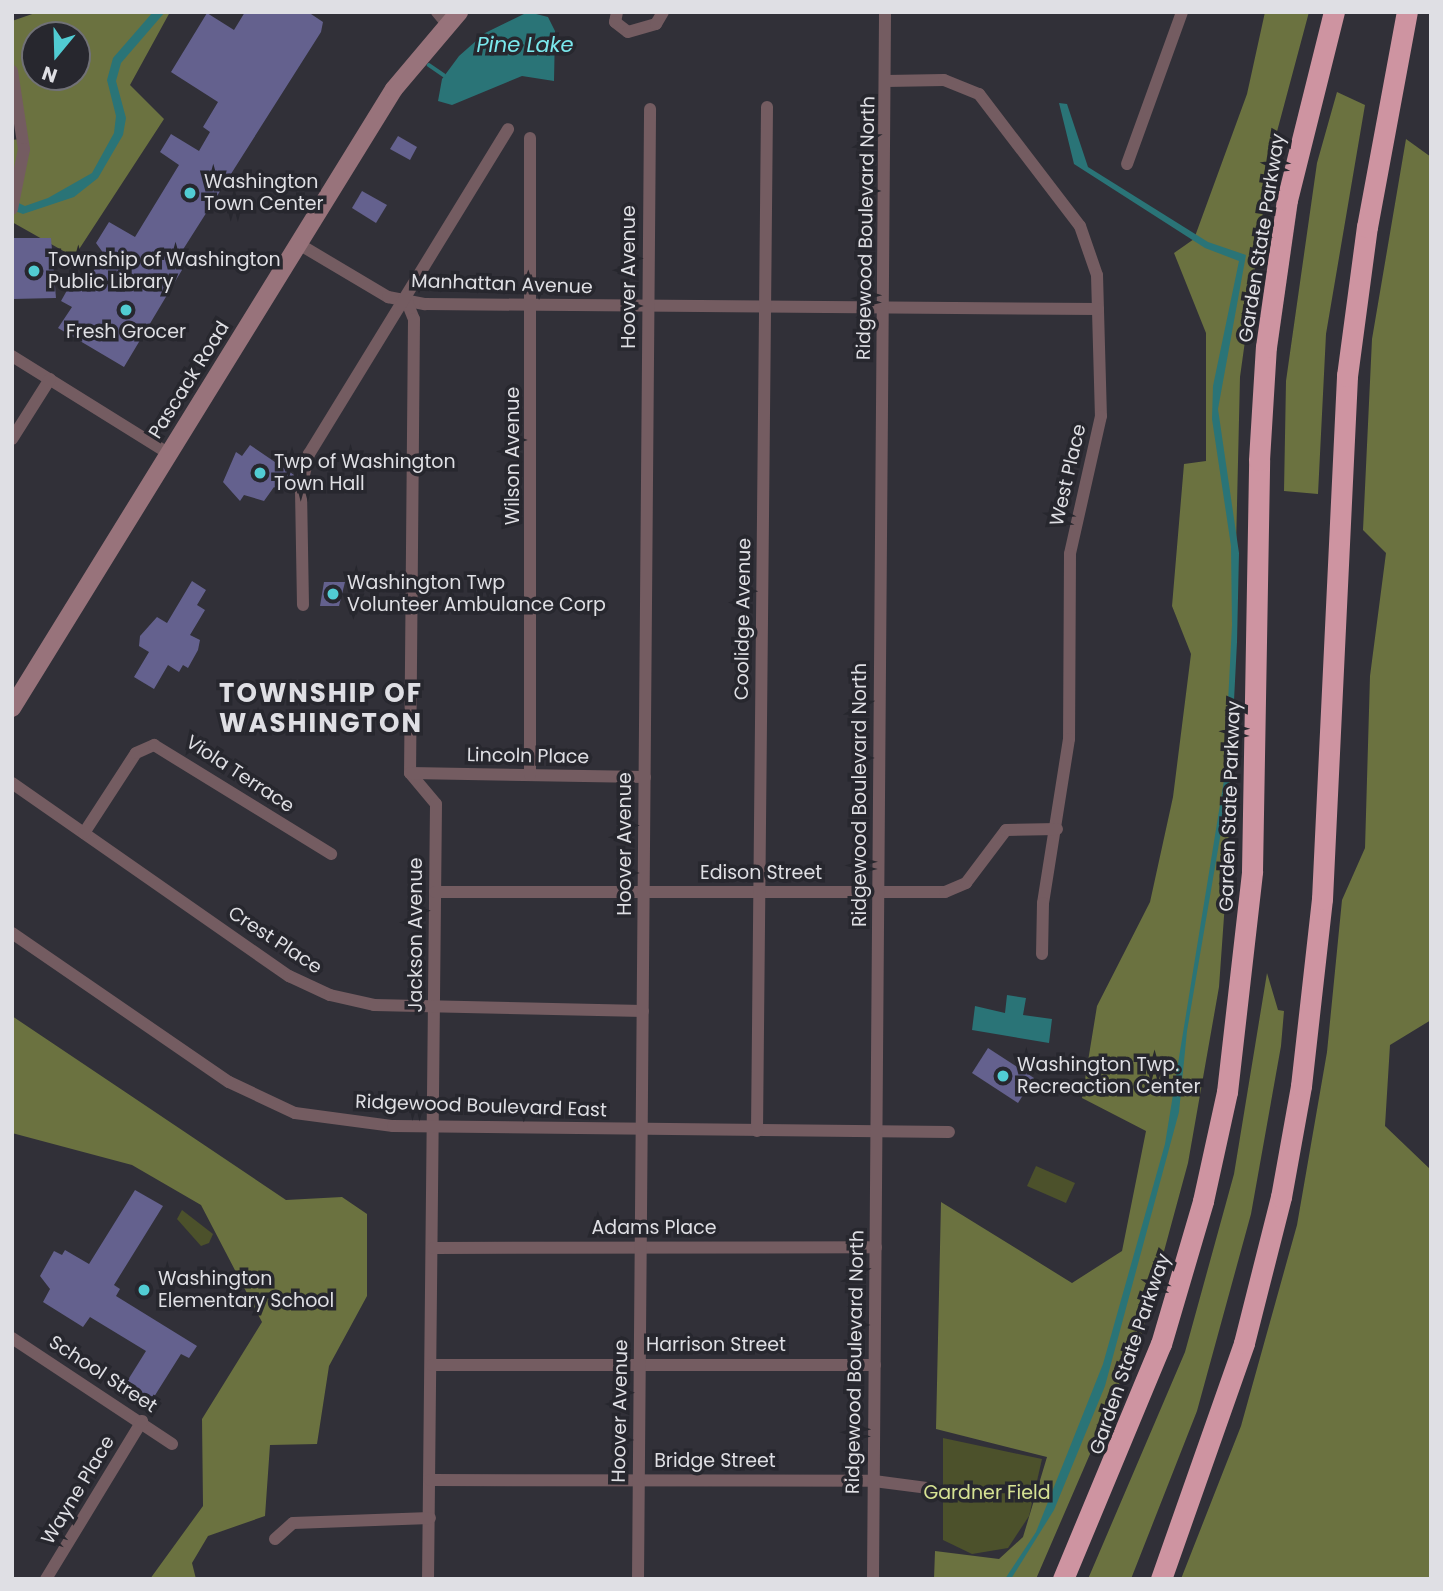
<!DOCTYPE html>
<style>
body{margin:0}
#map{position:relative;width:1443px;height:1591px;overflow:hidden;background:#313038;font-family:Poppins,sans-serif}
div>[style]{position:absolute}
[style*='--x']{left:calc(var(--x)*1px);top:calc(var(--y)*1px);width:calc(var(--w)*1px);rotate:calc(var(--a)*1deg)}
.green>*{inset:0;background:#4c512b}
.forest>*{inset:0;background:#6b7240}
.water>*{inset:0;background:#2a7477}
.stream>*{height:3.5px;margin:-1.75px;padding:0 1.75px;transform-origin:1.75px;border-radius:1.75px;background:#2a7477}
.building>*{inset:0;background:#64618e}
.street>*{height:12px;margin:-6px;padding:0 6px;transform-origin:6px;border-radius:6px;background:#745c61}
.secondary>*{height:18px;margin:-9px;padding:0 9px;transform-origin:9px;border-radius:9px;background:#98737b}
.highway>*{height:21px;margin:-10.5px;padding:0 10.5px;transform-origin:10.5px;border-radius:10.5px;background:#ce94a1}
.dots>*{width:19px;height:19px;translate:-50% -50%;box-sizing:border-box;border:4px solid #27272e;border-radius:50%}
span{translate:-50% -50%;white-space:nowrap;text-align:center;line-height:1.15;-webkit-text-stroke:7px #27272e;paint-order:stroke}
.poi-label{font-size:19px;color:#dfdfe4}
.left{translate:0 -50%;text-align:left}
.street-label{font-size:19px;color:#dfdfe4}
.park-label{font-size:19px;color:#d6e293}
.water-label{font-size:21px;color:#7ae8ed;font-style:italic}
.district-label{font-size:26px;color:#dfdfe4;font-weight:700;letter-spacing:2px}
.frame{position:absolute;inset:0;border:14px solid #dfdfe4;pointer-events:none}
.north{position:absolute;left:21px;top:21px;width:70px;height:70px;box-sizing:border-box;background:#27272e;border:2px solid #717177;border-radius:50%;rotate:199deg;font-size:19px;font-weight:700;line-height:28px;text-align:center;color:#dfdfe4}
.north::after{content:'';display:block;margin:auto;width:24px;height:32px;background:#51ccd3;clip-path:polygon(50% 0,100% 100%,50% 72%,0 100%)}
</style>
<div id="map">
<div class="green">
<div style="clip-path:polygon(1036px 1166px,1075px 1183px,1066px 1203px,1027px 1186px)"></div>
<div style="clip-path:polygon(182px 1210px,213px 1234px,209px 1243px,201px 1246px,177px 1219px)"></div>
<div style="clip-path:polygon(943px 1438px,1042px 1459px,1029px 1516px,1008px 1548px,972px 1554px,943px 1540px)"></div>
</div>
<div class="forest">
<div style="clip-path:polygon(evenodd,38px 12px,170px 12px,130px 85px,164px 119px,74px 257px,12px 222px,12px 140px,20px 139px,12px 105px,12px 21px,38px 12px,35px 35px,77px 35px,77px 77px,35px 77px,35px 35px)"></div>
<div style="clip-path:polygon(1265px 12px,1309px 12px,1271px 154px,1240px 377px,1229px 846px,1219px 987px,1188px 1163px,1141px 1336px,1036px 1579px,934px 1579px,935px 1551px,999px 1559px,1023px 1537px,1047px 1457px,936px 1429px,941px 1202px,1072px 1283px,1122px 1251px,1146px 1131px,1082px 1098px,1097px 1006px,1150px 902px,1173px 797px,1191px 654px,1172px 606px,1184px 464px,1206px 461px,1206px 333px,1174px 253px,1194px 239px,1247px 94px)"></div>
<div style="clip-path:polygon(1337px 92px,1365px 105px,1326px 334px,1318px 494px,1284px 491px,1286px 381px,1317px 163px)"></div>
<div style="clip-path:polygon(1406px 139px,1431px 157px,1431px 1020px,1390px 1045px,1385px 1126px,1431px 1170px,1431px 1579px,1181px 1579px,1241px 1426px,1297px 1225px,1327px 1052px,1342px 900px,1365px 848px,1370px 676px,1386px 553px,1363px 530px,1372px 339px)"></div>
<div style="clip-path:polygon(1267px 973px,1278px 1010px,1284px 1011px,1281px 1046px,1251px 1214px,1197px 1411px,1131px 1579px,1088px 1579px,1185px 1352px,1234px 1174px)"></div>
<div style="clip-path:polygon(12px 1016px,286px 1200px,342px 1197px,367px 1214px,367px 1296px,329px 1366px,317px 1444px,270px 1445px,265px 1516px,208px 1536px,192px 1563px,196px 1579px,150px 1579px,203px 1506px,202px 1419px,262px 1322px,201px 1205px,132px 1165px,12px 1133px)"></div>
</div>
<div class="water">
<div style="clip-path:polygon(153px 12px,165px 12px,121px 63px,116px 81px,126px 118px,123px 135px,98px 178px,74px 197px,23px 214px,12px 210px,12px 200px,25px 206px,48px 198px,92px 173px,114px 133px,116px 116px,107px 80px,113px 58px)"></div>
<div style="clip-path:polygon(528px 12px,548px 17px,555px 31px,554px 81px,522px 76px,452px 105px,438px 101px,442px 79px,459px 56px,485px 33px)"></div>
<div style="clip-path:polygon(1059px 103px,1067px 104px,1088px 167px,1208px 242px,1246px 255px,1218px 409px,1239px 553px,1237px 642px,1230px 779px,1187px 1031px,1179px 1112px,1105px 1386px,1054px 1510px,1011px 1579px,1005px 1579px,1036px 1532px,1103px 1364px,1165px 1144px,1224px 780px,1232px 625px,1231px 546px,1212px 419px,1213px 386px,1239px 261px,1205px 248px,1074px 164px)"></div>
<div style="clip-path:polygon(1007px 995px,1026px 998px,1023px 1015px,1052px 1019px,1049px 1043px,972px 1030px,975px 1006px,1005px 1013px)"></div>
</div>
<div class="stream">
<div style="--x:429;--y:65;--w:18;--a:34"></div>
</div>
<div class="building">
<div style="clip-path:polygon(245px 12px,308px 12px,323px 22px,321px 32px,177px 259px,182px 270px,124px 367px,58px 328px,72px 307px,61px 301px,70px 285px,81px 291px,104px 254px,96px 243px,109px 222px,135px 237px,179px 165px,160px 152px,171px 134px,199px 151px,210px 132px,203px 127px,218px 102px,171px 72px,207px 13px,234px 30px)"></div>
<div style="clip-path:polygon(398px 136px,417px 147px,410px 160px,390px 149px)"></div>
<div style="clip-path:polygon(362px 191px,387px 205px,376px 223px,352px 208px)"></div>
<div style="clip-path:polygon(13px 238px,51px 238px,56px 298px,12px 299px)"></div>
<div style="clip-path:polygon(250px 445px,294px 475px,282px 492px,274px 487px,264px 501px,244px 495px,240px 501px,223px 482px,236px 452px,242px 456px)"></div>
<div style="clip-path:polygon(192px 581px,206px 590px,197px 605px,205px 610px,190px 635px,200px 640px,198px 650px,188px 668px,183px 665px,179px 672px,168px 665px,154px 689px,134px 677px,149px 652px,139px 646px,140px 636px,157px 617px,167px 623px)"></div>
<div style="clip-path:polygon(324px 582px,345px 582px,339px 606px,320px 606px)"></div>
<div style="clip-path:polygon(988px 1048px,1034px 1078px,1018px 1103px,972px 1073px)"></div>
<div style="clip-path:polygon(135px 1190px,163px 1206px,114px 1285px,120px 1289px,116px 1296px,197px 1346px,189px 1358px,181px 1354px,152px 1400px,126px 1383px,146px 1351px,90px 1317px,83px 1327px,43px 1302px,50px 1289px,40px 1276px,54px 1251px,62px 1255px,65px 1250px,89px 1264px)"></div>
</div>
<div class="street">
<div style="--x:437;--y:12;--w:16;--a:50"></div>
<div style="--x:617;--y:12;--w:10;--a:101"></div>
<div style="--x:615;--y:22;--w:16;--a:38"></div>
<div style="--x:628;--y:32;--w:29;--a:-16"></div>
<div style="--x:656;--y:24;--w:14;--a:-60"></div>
<div style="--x:12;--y:71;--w:79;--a:81.3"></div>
<div style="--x:24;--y:149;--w:61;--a:101.3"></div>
<div style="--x:886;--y:81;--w:58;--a:-1"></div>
<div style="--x:944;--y:80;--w:38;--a:22"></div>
<div style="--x:979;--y:94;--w:166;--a:52.6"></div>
<div style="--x:1080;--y:226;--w:52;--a:70.9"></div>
<div style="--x:1097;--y:275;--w:141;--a:88.4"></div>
<div style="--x:1101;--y:416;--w:141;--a:102.7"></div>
<div style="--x:1070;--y:554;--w:185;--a:90.3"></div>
<div style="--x:1069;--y:739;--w:166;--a:99"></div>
<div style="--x:1043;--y:903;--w:51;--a:91.1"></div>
<div style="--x:1127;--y:164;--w:162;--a:-70.1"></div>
<div style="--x:297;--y:243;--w:106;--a:30.7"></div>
<div style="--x:388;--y:297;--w:38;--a:11"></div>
<div style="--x:425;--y:304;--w:673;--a:0.43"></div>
<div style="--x:407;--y:302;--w:18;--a:68"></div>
<div style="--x:414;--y:319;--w:454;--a:90.5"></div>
<div style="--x:410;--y:773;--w:40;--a:50"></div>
<div style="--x:436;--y:804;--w:775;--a:90.59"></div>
<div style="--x:12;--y:356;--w:184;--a:31.9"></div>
<div style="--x:12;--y:439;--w:71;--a:-57.7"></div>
<div style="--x:303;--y:605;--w:117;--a:-91"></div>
<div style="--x:301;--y:488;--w:35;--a:-77"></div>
<div style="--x:309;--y:454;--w:381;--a:-58.5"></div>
<div style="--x:410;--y:773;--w:235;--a:1"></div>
<div style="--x:530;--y:775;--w:637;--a:-90"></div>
<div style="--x:12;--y:783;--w:338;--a:34.9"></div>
<div style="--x:289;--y:976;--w:45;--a:24.9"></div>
<div style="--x:330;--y:995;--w:45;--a:12.8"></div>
<div style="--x:374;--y:1005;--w:269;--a:1.3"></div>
<div style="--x:84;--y:833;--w:95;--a:-57"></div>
<div style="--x:136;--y:753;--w:20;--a:-24"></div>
<div style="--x:154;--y:745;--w:208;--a:31.6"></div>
<div style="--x:435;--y:892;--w:510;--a:0"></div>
<div style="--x:945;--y:892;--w:23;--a:-23"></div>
<div style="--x:966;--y:883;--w:66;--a:-53"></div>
<div style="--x:1006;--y:830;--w:51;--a:-1.1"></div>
<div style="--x:12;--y:933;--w:263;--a:34.5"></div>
<div style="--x:229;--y:1082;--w:73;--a:25.2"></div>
<div style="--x:295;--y:1113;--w:99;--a:7.6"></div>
<div style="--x:393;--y:1126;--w:556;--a:0.62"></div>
<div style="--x:757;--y:1131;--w:1024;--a:-89.44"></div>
<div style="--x:433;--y:1248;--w:443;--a:-0.1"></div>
<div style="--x:12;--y:1338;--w:192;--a:33.5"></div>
<div style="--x:432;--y:1365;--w:443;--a:0"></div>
<div style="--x:430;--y:1480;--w:444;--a:0.1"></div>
<div style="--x:874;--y:1481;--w:53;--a:7.5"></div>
<div style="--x:275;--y:1539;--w:24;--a:-42"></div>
<div style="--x:293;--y:1523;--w:137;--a:-2.1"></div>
<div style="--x:46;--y:1579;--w:185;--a:-58.7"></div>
<div style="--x:638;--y:1579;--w:1470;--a:-89.53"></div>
<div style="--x:873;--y:1579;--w:1567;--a:-89.56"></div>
</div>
<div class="secondary">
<div style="--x:12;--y:708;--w:727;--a:-58.32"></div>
<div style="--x:394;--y:89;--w:101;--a:-49.8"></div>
</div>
<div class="highway">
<div style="--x:1063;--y:1579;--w:255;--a:-67.4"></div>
<div style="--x:1161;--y:1344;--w:149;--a:-73.6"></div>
<div style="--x:1203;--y:1201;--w:112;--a:-77.6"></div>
<div style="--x:1227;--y:1092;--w:222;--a:-83.5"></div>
<div style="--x:1252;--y:871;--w:411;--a:-89"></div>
<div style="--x:1259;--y:460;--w:113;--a:-86.5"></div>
<div style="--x:1266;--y:347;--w:148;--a:-81.9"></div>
<div style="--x:1287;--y:200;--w:194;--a:-76"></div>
<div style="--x:1161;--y:1579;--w:250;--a:-70.6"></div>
<div style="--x:1244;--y:1343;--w:151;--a:-75.8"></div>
<div style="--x:1281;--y:1197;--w:113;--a:-79.8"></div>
<div style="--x:1301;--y:1086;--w:188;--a:-83.6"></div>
<div style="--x:1322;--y:899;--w:524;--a:-87.26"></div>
<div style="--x:1347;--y:376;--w:150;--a:-82.4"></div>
<div style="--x:1367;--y:227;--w:219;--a:-79.5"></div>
</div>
<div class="dots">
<div style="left:190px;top:193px;background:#51ccd3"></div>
<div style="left:34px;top:271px;background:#51ccd3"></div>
<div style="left:126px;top:310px;background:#51ccd3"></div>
<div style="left:260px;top:473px;background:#51ccd3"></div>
<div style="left:333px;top:594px;background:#51ccd3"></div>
<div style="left:1003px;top:1076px;background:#51ccd3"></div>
<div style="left:144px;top:1290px;background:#51ccd3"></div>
</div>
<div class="poi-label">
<span class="left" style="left:204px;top:193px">Washington<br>Town Center</span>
<span class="left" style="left:48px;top:271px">Township of Washington<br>Public Library</span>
<span style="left:126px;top:332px">Fresh Grocer</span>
<span class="left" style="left:274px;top:473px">Twp of Washington<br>Town Hall</span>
<span class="left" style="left:347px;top:594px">Washington Twp<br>Volunteer Ambulance Corp</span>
<span class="left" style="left:1017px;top:1076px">Washington Twp.<br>Recreaction Center</span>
<span class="left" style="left:158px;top:1290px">Washington<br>Elementary School</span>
</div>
<div class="street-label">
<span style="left:866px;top:228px;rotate:-89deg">Ridgewood Boulevard North</span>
<span style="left:1262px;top:238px;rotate:-81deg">Garden State Parkway</span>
<span style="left:629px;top:277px;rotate:-90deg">Hoover Avenue</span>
<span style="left:502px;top:284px;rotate:2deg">Manhattan Avenue</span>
<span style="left:189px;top:380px;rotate:-58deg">Pascack Road</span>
<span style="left:513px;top:456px;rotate:-90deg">Wilson Avenue</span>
<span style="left:1068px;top:475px;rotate:-77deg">West Place</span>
<span style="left:743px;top:619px;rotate:-89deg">Coolidge Avenue</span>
<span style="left:528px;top:756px;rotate:1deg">Lincoln Place</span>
<span style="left:240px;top:774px;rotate:33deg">Viola Terrace</span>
<span style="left:860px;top:795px;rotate:-90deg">Ridgewood Boulevard North</span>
<span style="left:1230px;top:806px;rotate:-88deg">Garden State Parkway</span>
<span style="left:625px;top:844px;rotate:-90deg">Hoover Avenue</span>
<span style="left:761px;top:873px">Edison Street</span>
<span style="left:416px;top:935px;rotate:-90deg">Jackson Avenue</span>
<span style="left:275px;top:940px;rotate:33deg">Crest Place</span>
<span style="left:481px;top:1106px;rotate:2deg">Ridgewood Boulevard East</span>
<span style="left:654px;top:1228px">Adams Place</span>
<span style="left:716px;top:1345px">Harrison Street</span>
<span style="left:1130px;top:1354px;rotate:-71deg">Garden State Parkway</span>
<span style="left:855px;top:1362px;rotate:-89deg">Ridgewood Boulevard North</span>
<span style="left:103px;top:1374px;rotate:33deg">School Street</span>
<span style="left:620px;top:1411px;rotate:-89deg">Hoover Avenue</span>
<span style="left:715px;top:1461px">Bridge Street</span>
<span style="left:78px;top:1490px;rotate:-59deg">Wayne Place</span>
</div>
<div class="park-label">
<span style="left:987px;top:1493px">Gardner Field</span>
</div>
<div class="water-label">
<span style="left:525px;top:45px">Pine Lake</span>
</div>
<div class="district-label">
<span style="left:321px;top:709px">TOWNSHIP OF<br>WASHINGTON</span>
</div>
<div class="frame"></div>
<div class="north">N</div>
</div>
